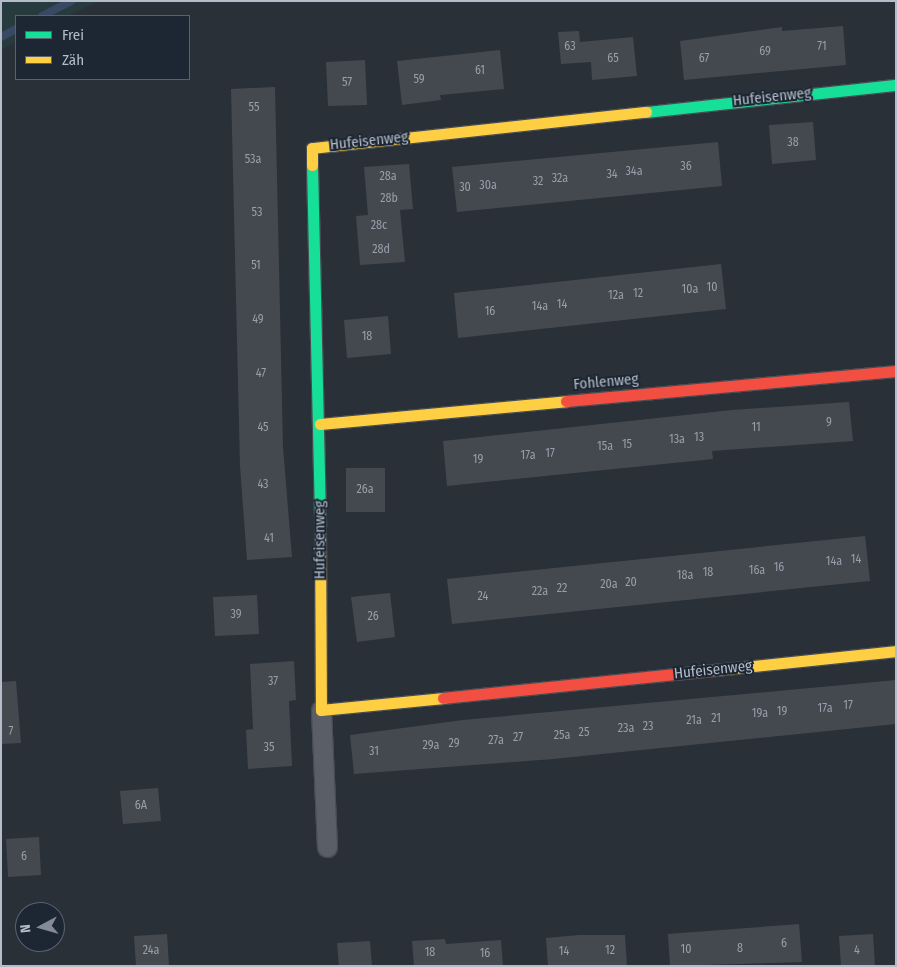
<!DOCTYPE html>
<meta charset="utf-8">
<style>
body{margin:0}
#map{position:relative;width:897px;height:967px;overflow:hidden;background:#2a3038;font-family:"Fira Sans Condensed",sans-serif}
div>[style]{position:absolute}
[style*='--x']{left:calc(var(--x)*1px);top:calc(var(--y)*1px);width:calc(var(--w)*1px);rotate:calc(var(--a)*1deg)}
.green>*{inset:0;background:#273a3e}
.stream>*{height:8px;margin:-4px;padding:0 4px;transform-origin:4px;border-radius:4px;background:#384963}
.building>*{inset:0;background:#444950}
.roads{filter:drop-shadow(1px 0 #484c53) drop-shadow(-1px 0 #484c53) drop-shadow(0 1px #484c53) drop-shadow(0 -1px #484c53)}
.street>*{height:19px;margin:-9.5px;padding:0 9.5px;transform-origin:9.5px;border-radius:9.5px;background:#5a5e66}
.fast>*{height:11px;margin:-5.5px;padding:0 5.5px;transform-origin:5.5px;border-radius:5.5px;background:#16e098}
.slow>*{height:11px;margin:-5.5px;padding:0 5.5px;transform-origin:5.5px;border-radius:5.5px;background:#ffcf43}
.jam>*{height:11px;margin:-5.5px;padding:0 5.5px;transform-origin:5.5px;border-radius:5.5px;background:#f24e42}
span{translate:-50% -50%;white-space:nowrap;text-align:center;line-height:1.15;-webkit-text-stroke:4px #1d2633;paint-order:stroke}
.number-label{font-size:12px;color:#989fab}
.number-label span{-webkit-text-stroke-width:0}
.street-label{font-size:15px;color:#b4bcc9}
.frame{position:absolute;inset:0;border:2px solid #b4bcc9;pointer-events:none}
.legend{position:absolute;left:15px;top:15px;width:175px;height:65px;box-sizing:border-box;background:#1d2633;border:1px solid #59626f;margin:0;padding:6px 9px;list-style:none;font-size:15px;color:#b4bcc9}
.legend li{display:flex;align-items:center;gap:10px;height:25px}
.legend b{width:25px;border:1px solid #59626f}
.north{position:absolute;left:15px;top:902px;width:50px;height:50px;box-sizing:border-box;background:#1d2633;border:1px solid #59626f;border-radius:50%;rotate:264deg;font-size:14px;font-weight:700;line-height:20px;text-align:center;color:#b4bcc9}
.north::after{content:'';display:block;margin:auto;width:18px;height:22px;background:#848b96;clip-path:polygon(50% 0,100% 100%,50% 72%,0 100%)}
</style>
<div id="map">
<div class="green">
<div style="clip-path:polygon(1px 1px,98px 1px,68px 16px,16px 16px,16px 42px,1px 50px)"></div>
</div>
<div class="stream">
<div style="--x:42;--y:16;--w:33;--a:-27"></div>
<div style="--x:1;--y:37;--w:17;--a:-28"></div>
</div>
<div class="building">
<div style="clip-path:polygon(843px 26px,846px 65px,684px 80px,680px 41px,782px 27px,782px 31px)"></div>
<div style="clip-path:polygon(579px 31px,580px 42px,633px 37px,637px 76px,592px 80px,591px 62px,561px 64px,558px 32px)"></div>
<div style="clip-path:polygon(500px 50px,504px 89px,440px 95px,441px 100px,402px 105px,397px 61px)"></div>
<div style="clip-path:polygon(365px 60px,367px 105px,328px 106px,326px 62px)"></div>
<div style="clip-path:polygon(275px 87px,283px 447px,292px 557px,247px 560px,240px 466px,231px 89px)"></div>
<div style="clip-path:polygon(813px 122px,816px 160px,772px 164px,769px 125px)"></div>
<div style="clip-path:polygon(718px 142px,722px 186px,457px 212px,452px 167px)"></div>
<div style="clip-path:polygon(409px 164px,413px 209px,400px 210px,405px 262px,360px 265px,356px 216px,368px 215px,364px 167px)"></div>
<div style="clip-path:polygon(721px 264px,726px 309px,458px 338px,454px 293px)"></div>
<div style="clip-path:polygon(388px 316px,391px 354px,347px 358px,344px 320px)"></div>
<div style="clip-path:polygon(849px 402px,853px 441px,712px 451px,713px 459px,447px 486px,443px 441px,732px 410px)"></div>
<div style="clip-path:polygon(346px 468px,385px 468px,385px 512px,346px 512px)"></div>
<div style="clip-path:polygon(865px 536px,870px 581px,452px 624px,447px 579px)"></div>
<div style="clip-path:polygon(390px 593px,395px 637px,357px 642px,351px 597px)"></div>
<div style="clip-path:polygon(257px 595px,259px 634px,215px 636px,213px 597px)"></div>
<div style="clip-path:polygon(294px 661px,296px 700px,289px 701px,292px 766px,248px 769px,246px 730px,253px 729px,250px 664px)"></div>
<div style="clip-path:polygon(896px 680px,896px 724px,553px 759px,354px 774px,350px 735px,463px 720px)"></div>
<div style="clip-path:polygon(16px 681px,21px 743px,1px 744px,1px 682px)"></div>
<div style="clip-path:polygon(158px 788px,161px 821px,123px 824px,120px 791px)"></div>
<div style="clip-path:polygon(39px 837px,41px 875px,8px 877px,6px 839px)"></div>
<div style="clip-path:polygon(799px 924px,802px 962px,670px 966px,668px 934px)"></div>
<div style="clip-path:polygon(167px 934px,169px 966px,136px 966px,134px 936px)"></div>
<div style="clip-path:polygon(873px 934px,875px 966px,841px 966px,839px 936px)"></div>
<div style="clip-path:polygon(579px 935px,625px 935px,627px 966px,548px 966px,546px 938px)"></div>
<div style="clip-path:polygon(445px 939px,446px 944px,501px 940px,503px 966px,414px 966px,412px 941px)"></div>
<div style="clip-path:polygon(370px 941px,372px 966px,339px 966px,337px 943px)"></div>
</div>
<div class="roads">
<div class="street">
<div style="--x:321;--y:710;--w:137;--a:87.5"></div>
</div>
<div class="fast">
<div style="--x:646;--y:112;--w:251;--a:-6.2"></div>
<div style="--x:312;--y:165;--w:361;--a:88.7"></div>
</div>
<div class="slow">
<div style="--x:312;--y:165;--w:17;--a:-90"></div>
<div style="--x:312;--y:148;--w:336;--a:-6.2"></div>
<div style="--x:320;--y:424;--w:247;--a:-5.3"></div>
<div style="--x:320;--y:526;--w:184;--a:89.7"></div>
<div style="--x:321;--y:710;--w:123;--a:-5.6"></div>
<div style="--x:716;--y:670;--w:181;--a:-6"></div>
</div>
<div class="jam">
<div style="--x:566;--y:401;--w:331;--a:-5.2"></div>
<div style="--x:443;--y:698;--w:274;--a:-5.9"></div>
</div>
</div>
<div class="number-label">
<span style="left:570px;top:47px">63</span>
<span style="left:822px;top:47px">71</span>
<span style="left:765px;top:52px">69</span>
<span style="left:613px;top:59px">65</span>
<span style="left:704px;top:59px">67</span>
<span style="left:480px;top:71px">61</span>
<span style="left:419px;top:80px">59</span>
<span style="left:347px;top:83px">57</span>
<span style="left:254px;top:108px">55</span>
<span style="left:793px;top:143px">38</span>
<span style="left:253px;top:160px">53a</span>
<span style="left:686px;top:167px">36</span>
<span style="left:634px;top:172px">34a</span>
<span style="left:612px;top:175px">34</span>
<span style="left:388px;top:177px">28a</span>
<span style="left:560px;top:179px">32a</span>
<span style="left:538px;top:182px">32</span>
<span style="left:488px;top:186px">30a</span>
<span style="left:465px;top:188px">30</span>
<span style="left:389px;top:199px">28b</span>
<span style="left:257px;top:213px">53</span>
<span style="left:379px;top:226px">28c</span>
<span style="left:381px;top:250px">28d</span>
<span style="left:256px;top:266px">51</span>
<span style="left:712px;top:288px">10</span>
<span style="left:690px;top:290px">10a</span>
<span style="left:638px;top:294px">12</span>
<span style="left:616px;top:296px">12a</span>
<span style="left:562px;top:305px">14</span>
<span style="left:540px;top:307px">14a</span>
<span style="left:490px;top:312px">16</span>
<span style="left:258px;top:320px">49</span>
<span style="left:367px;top:337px">18</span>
<span style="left:261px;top:374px">47</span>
<span style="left:829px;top:423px">9</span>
<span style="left:263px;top:428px">45</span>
<span style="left:756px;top:428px">11</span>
<span style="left:699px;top:438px">13</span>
<span style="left:677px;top:440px">13a</span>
<span style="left:627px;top:445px">15</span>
<span style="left:605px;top:447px">15a</span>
<span style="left:550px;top:454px">17</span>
<span style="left:528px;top:456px">17a</span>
<span style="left:478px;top:460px">19</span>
<span style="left:263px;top:485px">43</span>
<span style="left:365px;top:490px">26a</span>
<span style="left:269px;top:539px">41</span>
<span style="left:856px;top:560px">14</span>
<span style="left:834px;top:562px">14a</span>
<span style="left:779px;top:568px">16</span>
<span style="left:757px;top:571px">16a</span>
<span style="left:708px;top:573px">18</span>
<span style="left:685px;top:576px">18a</span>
<span style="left:631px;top:583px">20</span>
<span style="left:609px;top:585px">20a</span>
<span style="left:562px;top:589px">22</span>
<span style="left:540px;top:592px">22a</span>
<span style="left:483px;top:597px">24</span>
<span style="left:236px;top:615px">39</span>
<span style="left:373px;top:617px">26</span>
<span style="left:273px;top:682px">37</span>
<span style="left:848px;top:706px">17</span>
<span style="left:825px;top:709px">17a</span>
<span style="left:782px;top:712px">19</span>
<span style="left:760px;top:714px">19a</span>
<span style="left:716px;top:719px">21</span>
<span style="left:694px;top:721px">21a</span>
<span style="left:648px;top:727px">23</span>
<span style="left:626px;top:729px">23a</span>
<span style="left:11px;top:732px">7</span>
<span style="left:584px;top:733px">25</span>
<span style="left:562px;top:736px">25a</span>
<span style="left:518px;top:738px">27</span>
<span style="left:496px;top:741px">27a</span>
<span style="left:454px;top:744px">29</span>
<span style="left:431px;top:746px">29a</span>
<span style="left:269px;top:748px">35</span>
<span style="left:374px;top:752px">31</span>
<span style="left:141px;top:806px">6A</span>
<span style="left:24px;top:857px">6</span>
<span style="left:784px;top:944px">6</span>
<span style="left:740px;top:949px">8</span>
<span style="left:686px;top:950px">10</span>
<span style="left:151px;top:951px">24a</span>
<span style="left:610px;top:951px">12</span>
<span style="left:857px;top:951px">4</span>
<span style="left:564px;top:952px">14</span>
<span style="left:430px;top:953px">18</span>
<span style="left:485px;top:954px">16</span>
</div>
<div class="street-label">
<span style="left:772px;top:97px;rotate:-6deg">Hufeisenweg</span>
<span style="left:369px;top:141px;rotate:-6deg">Hufeisenweg</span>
<span style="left:606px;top:382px;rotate:-5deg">Fohlenweg</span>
<span style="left:320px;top:540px;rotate:-90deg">Hufeisenweg</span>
<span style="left:713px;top:670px;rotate:-6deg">Hufeisenweg</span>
</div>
<div class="frame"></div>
<ul class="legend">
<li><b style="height:6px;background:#16e098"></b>Frei</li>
<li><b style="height:6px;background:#ffcf43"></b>Zäh</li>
</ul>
<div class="north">N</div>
</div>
